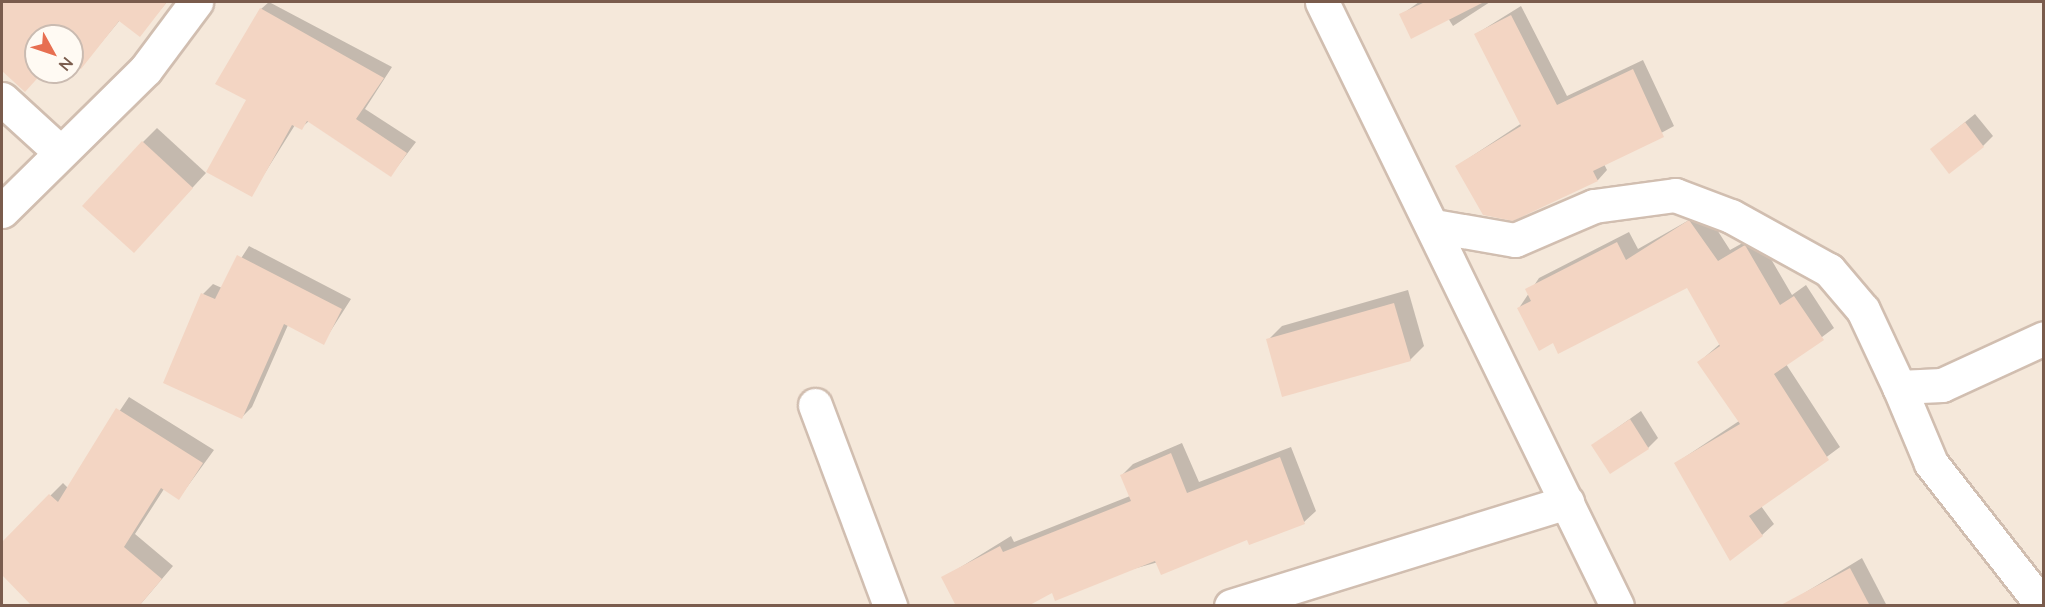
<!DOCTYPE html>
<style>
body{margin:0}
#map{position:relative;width:2045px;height:607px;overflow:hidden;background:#fdf6ec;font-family:Mulish,sans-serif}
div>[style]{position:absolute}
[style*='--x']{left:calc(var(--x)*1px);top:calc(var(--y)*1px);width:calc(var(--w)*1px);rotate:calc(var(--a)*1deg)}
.residential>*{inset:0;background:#f5e8da}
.shadow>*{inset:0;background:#0003}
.building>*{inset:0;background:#f3d5c3}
.roads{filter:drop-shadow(2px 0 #d1beb0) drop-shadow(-2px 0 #d1beb0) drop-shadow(0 2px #d1beb0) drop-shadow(0 -2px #d1beb0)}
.minor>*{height:33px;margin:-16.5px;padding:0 16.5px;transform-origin:16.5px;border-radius:16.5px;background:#fff}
span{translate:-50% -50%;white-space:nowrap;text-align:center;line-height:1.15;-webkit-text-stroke:4.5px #fffaf3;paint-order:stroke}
.frame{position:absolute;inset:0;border:3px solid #7a5c4d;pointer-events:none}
.north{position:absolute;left:24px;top:24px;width:60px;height:60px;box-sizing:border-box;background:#fffaf3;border:2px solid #cabbb1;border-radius:50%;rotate:130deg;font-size:16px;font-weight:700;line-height:24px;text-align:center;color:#7a5c4d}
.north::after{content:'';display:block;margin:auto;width:21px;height:27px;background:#e76f51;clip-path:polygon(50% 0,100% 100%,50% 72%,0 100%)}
</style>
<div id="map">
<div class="residential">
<div style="clip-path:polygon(evenodd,2px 2px,2043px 2px,2043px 605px,2px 605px,2px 2px,36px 36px,72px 36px,72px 72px,36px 72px,36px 36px)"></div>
</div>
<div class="shadow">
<div style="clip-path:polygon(2px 2px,167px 2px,139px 35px,120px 20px,81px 67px,72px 60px,72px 36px,36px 36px,36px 72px,42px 72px,25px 90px,2px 69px)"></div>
<div style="clip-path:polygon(269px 2px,392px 67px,365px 109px,416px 142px,391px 175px,309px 121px,301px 128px,295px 125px,251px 195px,248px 100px,261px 9px)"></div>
<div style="clip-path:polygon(1419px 2px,1490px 2px,1453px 26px,1448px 18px,1401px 15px)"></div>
<div style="clip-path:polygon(1521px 6px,1567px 96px,1643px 60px,1674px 126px,1604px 164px,1607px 170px,1598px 180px,1457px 166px,1522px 123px,1476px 34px)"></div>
<div style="clip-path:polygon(1975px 114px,1993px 136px,1983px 146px,1932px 149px)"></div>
<div style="clip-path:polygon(157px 128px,206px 173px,147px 237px,143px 142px)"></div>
<div style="clip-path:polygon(1705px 211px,1730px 250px,1757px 235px,1792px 295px,1806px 285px,1834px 328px,1786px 364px,1840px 447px,1761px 506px,1774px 524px,1762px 535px,1676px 463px,1739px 421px,1699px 362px,1721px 343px,1688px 286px,1554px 341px,1519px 308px,1539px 278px,1629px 232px,1638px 249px)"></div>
<div style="clip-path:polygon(249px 246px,351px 299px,323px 343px,288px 325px,252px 407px,242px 417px,165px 382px,203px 294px,213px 284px,222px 288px)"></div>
<div style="clip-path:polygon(1408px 290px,1424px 346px,1410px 360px,1268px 340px,1282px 326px)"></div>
<div style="clip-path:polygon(129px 397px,214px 450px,179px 498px,164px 489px,135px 534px,173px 566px,139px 606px,34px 606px,2px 573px,2px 544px,63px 483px,68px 488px)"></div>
<div style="clip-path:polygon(1641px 411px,1658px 438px,1648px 448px,1593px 445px)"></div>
<div style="clip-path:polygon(1182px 443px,1199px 482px,1291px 447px,1316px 511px,1304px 522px,1053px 591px,943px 578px,1011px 536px,1014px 542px,1130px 496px,1122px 475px,1133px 464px)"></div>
<div style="clip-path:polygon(1862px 558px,1887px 606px,1783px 606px)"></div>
</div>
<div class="building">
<div style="clip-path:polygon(2px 2px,167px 2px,140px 37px,119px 21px,81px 69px,72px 62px,72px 36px,36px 36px,36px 72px,43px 72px,25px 92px,2px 71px)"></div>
<div style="clip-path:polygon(1425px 2px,1484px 2px,1411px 39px,1399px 14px)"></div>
<div style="clip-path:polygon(260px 8px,384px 78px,356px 119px,407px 153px,391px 177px,307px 121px,302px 130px,292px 125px,252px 197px,206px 172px,246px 100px,215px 84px)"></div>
<div style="clip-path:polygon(1511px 15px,1557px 105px,1633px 69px,1664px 137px,1593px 171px,1598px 181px,1513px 221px,1483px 215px,1455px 166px,1521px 126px,1474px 34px)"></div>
<div style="clip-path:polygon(1965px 122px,1984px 147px,1949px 174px,1930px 149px)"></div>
<div style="clip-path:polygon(142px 141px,193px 188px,134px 253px,82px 206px)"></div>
<div style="clip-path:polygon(1689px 220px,1718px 261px,1745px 245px,1780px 305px,1794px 296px,1824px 340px,1774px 374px,1829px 460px,1749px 516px,1763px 536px,1730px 561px,1674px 463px,1740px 424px,1697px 362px,1720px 346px,1687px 288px,1558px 354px,1553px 343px,1539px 351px,1517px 308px,1531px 301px,1525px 289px,1617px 242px,1626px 260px)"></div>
<div style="clip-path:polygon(237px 255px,342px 309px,324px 345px,284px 324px,242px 419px,163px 383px,201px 293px,215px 299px)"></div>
<div style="clip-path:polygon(1394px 303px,1411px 361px,1282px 397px,1266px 339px)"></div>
<div style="clip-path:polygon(116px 408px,203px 463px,179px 500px,161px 488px,124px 547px,162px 579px,139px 606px,32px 606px,2px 575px,2px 542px,49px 494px,58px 502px)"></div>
<div style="clip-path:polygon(1630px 419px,1649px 449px,1610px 474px,1591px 445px)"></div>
<div style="clip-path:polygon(1171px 453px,1187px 493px,1280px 457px,1305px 524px,1249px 545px,1247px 540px,1161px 575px,1155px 561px,1055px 601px,1052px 593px,1028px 606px,956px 606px,941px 577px,1000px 546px,1003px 552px,1131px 501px,1120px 475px)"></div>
<div style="clip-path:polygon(1850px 568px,1870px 606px,1779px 606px)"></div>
</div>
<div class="roads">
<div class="minor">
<div style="--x:1322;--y:2;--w:672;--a:63.97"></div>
<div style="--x:2;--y:99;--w:77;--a:42.4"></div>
<div style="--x:2;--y:211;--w:202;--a:-44.6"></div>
<div style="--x:146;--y:69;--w:84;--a:-53.3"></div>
<div style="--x:1434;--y:226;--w:82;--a:9.8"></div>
<div style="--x:1515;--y:240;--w:86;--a:-23.3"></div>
<div style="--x:1594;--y:206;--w:82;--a:-7.7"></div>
<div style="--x:1675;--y:195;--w:60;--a:20.6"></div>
<div style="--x:1731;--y:216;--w:112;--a:28.9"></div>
<div style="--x:1829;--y:270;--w:52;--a:49.6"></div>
<div style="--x:1863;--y:310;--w:85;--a:64.9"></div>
<div style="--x:815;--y:405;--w:215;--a:69.5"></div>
<div style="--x:1231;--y:606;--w:352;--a:-17.2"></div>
<div style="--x:2043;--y:606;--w:182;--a:-128.1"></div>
<div style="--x:1931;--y:463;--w:82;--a:-112.8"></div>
<div style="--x:1899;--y:387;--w:43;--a:-2.7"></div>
<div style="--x:1942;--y:385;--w:112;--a:-24.7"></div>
</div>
</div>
<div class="frame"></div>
<div class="north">N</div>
</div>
